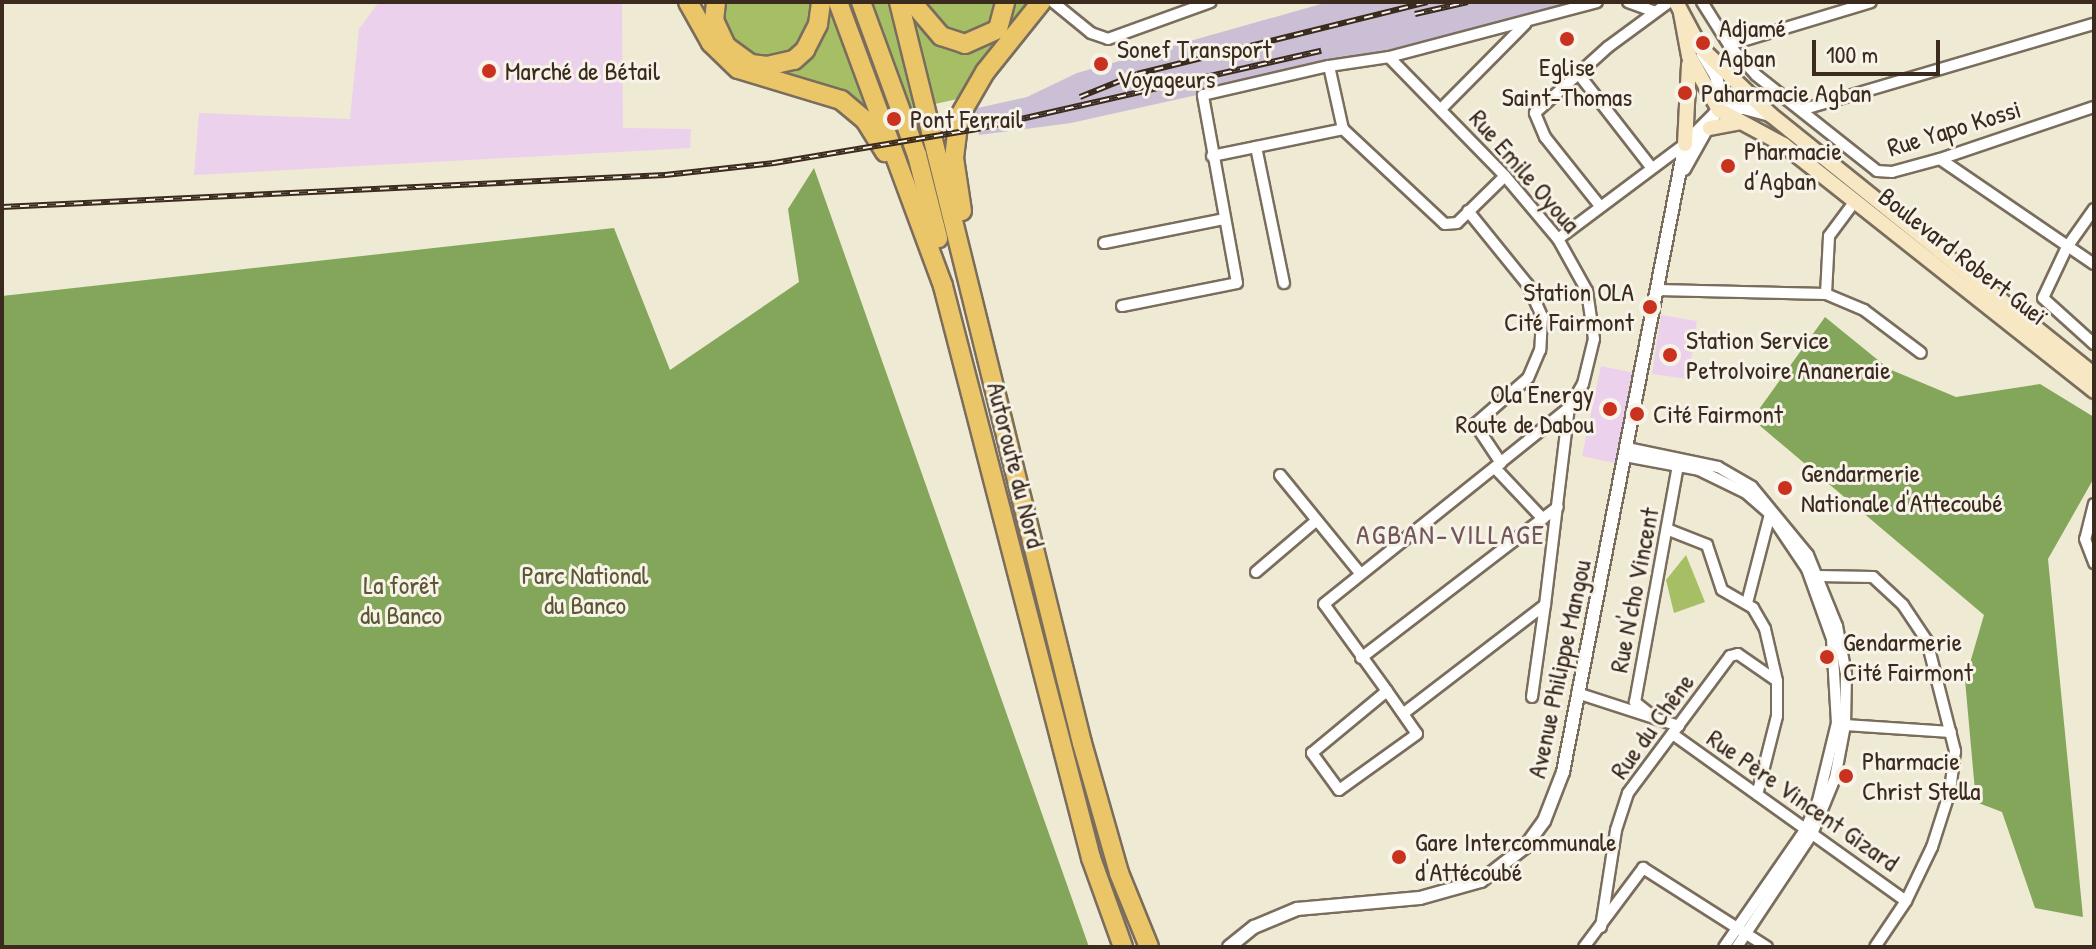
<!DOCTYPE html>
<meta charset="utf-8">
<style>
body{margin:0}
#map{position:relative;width:2096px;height:949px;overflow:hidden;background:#efead3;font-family:"Patrick Hand",sans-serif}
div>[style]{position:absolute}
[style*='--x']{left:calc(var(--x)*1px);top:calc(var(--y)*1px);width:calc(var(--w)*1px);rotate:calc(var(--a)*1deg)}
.built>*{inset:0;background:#ebd1eb}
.industrial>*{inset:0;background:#cbbfd5}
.green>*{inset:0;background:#a6bf65}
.forest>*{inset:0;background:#84a65a}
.roads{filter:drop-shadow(2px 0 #7a6d5d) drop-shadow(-2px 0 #7a6d5d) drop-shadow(0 2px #7a6d5d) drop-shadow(0 -2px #7a6d5d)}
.minor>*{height:10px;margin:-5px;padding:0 5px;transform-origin:5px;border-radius:5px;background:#fff}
.tertiary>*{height:12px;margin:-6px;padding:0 6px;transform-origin:6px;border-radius:6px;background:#fff}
.secondary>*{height:14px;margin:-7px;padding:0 7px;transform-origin:7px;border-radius:7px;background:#f7e8c3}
.motorway>*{height:18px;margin:-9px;padding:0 9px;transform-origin:9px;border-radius:9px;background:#ebc669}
.rail>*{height:6px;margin-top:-3px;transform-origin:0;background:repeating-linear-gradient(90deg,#f7f3e8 0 9px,#3b2a1e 0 18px);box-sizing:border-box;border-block:2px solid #3b2a1e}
.dots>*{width:22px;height:22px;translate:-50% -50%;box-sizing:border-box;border:4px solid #f7f3e8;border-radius:50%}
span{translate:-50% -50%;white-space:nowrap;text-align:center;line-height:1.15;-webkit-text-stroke:6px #f7f3e8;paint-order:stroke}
.poi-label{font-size:26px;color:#3b2a1e}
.left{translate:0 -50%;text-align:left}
.right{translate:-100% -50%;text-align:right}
.street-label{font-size:26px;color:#3b2a1e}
.park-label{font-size:26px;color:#5b5733}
.neighbourhood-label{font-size:28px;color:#715759;letter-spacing:2px}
.frame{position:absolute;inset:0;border:4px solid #3b2a1e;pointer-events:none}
.scale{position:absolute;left:1812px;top:40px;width:128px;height:36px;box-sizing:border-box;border:4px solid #3b2a1e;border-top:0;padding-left:10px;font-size:24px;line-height:28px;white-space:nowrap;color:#3b2a1e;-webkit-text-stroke:6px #f7f3e8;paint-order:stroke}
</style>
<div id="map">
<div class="built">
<div style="clip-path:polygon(379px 2px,622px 2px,623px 128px,691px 129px,690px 148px,194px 175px,199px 113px,350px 119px,359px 29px)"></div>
<div style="clip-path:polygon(1661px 315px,1697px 321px,1688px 379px,1652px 374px)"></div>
<div style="clip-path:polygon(1601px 366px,1634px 373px,1615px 463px,1582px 456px)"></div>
</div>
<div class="industrial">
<div style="clip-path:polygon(1328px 2px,1583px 2px,1448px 39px,1071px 123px,979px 135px,973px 109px,1027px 97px,1077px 73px)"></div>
</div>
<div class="green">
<div style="clip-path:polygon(720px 2px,828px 4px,872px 117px,771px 75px,730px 43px)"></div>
<div style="clip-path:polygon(843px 2px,892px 2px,918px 108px,887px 114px)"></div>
<div style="clip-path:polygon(915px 2px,1031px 2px,962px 98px,935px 104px,910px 10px)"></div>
<div style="clip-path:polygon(1686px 555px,1705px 602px,1674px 613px,1666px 580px)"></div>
</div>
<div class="forest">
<div style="clip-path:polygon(814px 168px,1089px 947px,2px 947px,2px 296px,614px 228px,670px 370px,799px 282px,788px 209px)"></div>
<div style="clip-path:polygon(1825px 317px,1889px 369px,1956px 397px,2040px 384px,2094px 417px,2094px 478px,2048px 559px,2083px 917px,2035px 908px,2002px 812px,1976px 802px,1965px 680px,1984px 615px,1752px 419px)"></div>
</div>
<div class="roads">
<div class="minor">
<div style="--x:1053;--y:2;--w:49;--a:39.2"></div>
<div style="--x:1091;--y:33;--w:18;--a:19"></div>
<div style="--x:1108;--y:39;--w:109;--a:-19.8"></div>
<div style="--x:1628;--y:2;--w:27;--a:20"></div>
<div style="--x:1702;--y:2;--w:51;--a:57.9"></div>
<div style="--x:1729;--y:45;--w:40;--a:48"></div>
<div style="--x:1756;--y:75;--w:154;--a:38.4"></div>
<div style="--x:1877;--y:171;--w:15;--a:4"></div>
<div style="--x:1892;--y:172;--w:50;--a:-15.2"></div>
<div style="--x:1940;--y:159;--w:163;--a:-18.7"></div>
<div style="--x:1729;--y:45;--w:148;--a:-16.8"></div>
<div style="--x:1329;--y:66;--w:61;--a:-8.5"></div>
<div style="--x:1577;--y:72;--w:120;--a:52.1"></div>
<div style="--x:1441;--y:109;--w:120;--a:-45.3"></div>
<div style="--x:1801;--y:110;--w:305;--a:-16.4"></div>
<div style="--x:1256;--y:147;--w:139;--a:78.4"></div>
<div style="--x:1212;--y:156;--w:134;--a:-11.6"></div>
<div style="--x:1940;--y:159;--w:186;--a:34.3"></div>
<div style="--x:1600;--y:206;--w:88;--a:-128.6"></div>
<div style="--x:1545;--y:137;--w:26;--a:-113"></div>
<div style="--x:1535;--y:113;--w:98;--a:-42.1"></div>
<div style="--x:1608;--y:47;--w:76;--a:-36.4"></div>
<div style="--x:2094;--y:209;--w:47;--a:125.4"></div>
<div style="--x:2067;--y:247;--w:56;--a:115.2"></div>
<div style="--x:2043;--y:298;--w:69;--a:42"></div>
<div style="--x:1468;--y:211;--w:95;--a:51"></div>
<div style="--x:1528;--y:285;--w:35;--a:66"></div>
<div style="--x:1542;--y:317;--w:33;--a:93"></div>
<div style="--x:1540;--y:350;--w:30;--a:113"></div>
<div style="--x:1528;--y:378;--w:70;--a:139"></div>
<div style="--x:1475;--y:424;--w:47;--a:56.3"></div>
<div style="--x:1558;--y:239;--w:159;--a:-36.8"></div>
<div style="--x:1104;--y:243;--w:122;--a:-11.3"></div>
<div style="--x:1658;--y:290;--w:168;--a:1.4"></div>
<div style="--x:1826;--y:294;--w:41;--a:22.8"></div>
<div style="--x:1864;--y:310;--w:71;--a:37"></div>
<div style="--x:1826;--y:294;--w:58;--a:-87"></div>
<div style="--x:1829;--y:236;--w:44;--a:-53.4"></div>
<div style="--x:1122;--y:306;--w:117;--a:-11.3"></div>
<div style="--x:1237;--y:283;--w:191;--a:-100.3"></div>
<div style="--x:1203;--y:95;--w:129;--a:-13"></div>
<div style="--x:1329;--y:66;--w:65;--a:77.5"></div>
<div style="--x:1343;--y:129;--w:139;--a:43"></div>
<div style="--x:1445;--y:224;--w:12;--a:-5"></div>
<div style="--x:1457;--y:223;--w:67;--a:-44.4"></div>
<div style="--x:1627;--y:448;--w:93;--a:11.8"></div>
<div style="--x:1718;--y:467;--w:39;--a:30"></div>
<div style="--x:1752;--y:487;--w:88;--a:50.5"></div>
<div style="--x:1808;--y:555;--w:77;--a:67.8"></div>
<div style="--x:1837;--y:626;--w:49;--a:79.4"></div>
<div style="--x:1846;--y:674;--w:51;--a:91.1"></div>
<div style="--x:1845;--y:725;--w:54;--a:100.7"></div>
<div style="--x:1835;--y:778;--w:61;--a:112.3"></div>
<div style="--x:1812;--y:834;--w:136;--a:123.6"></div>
<div style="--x:1625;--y:456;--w:75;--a:10.7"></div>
<div style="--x:1699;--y:470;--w:52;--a:26.1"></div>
<div style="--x:1746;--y:493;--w:32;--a:41"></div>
<div style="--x:1770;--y:514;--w:66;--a:56.1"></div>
<div style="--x:1807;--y:569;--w:74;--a:70.3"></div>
<div style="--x:1832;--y:639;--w:84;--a:86.6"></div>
<div style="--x:1837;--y:723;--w:80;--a:103.7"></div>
<div style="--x:1818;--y:801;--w:32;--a:114"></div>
<div style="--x:1805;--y:830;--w:142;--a:124.7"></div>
<div style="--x:1495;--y:468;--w:70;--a:46.7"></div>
<div style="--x:1280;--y:475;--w:125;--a:50.8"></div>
<div style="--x:2094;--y:504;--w:36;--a:104"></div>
<div style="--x:2085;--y:539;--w:26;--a:69"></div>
<div style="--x:1669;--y:530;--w:41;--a:21.5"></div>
<div style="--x:1707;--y:545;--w:47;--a:71.6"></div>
<div style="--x:1722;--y:590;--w:36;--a:30"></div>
<div style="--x:1753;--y:608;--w:24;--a:60"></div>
<div style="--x:1765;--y:629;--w:53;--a:77"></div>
<div style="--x:1777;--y:681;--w:35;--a:90"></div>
<div style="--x:1777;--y:716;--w:81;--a:104.2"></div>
<div style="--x:1256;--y:572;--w:79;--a:-40.4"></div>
<div style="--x:1817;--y:576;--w:56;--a:1"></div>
<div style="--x:1873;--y:577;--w:41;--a:43"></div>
<div style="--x:1903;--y:605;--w:43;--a:56.3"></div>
<div style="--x:1927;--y:641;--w:114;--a:75.7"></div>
<div style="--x:1955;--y:751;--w:40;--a:97.1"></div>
<div style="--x:1950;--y:791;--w:59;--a:107.8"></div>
<div style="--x:1932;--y:847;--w:60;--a:115.7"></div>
<div style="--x:1906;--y:901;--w:55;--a:124"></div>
<div style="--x:1747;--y:603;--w:92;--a:-75.5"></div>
<div style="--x:1361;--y:658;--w:248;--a:-37.5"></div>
<div style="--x:1387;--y:691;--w:107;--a:-125.9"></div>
<div style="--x:1324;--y:604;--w:314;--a:-38.7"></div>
<div style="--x:1569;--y:408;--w:28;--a:-60"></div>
<div style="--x:1583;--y:384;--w:46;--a:-76.3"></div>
<div style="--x:1594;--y:339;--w:49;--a:-98.3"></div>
<div style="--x:1587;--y:291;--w:60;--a:-119.1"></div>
<div style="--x:1558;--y:239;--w:82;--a:-130.1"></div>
<div style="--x:1505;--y:176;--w:166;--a:-134.3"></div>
<div style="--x:1389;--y:57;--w:215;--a:-14.8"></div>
<div style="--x:1387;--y:691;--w:52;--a:55.1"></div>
<div style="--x:1417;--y:734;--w:96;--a:144.3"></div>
<div style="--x:1339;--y:790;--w:46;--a:-126.1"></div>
<div style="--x:1312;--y:753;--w:97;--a:-39.6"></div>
<div style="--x:1577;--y:693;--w:107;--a:17.9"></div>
<div style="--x:1532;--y:697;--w:93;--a:-82"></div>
<div style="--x:1404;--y:713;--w:178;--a:-37.5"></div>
<div style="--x:1545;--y:605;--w:198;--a:-83.1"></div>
<div style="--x:1651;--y:715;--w:21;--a:-141"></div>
<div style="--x:1635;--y:702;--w:240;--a:-79.7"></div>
<div style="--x:1845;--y:725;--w:106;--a:3.8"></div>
<div style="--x:1674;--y:735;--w:285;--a:35.6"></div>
<div style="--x:1601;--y:927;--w:98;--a:-81.2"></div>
<div style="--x:1616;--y:830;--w:39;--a:-72"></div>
<div style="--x:1628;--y:793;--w:171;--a:-53.3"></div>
<div style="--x:1730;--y:656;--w:8;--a:-14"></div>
<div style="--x:1738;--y:654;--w:47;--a:34.7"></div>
<div style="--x:1584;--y:947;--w:99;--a:-53.2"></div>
<div style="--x:1643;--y:868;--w:147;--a:32.5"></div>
</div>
<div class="tertiary">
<div style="--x:1684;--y:169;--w:76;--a:-60.7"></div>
<div style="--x:1721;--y:103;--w:27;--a:-100"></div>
<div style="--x:1716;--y:76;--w:26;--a:-121"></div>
<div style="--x:1229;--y:947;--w:32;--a:-39"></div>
<div style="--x:1254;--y:927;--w:47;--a:-22.7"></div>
<div style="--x:1297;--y:909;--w:123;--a:-5.1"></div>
<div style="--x:1420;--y:898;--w:63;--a:-15.6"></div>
<div style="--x:1481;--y:881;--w:56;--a:-37.7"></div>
<div style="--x:1525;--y:847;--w:32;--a:-54"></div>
<div style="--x:1544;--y:821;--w:53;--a:-68.8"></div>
<div style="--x:1563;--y:772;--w:640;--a:-79.01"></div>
<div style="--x:1685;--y:144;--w:48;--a:-45"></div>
<div style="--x:1719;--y:110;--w:25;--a:-5"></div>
<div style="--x:1744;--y:108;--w:28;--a:15"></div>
</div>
<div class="secondary">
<div style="--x:1676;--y:2;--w:51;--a:61.9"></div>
<div style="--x:1700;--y:47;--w:98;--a:43.8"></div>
<div style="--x:1771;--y:115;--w:415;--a:38.8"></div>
<div style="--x:1681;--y:13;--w:44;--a:79.5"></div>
<div style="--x:1689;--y:56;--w:62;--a:60.9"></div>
<div style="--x:1719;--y:110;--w:74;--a:28.3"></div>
<div style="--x:1784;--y:145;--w:396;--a:38.4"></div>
<div style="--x:1710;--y:128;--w:31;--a:-11"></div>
<div style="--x:1685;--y:144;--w:80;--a:-87.1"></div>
</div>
<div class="motorway">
<div style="--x:688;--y:2;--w:47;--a:60.7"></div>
<div style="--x:711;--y:43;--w:37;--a:44"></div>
<div style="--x:738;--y:69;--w:108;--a:16.8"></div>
<div style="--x:841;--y:100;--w:31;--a:40"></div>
<div style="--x:865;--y:120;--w:38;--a:58"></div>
<div style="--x:716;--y:2;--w:18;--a:96"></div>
<div style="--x:714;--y:20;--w:29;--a:65"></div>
<div style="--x:726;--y:46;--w:31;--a:36"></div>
<div style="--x:751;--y:64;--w:16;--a:7"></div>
<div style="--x:767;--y:66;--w:28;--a:-13"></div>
<div style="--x:794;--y:60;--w:15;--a:-42"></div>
<div style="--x:805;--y:50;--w:29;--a:-63"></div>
<div style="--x:818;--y:24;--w:22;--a:-82"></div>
<div style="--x:838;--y:2;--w:303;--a:69.7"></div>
<div style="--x:943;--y:286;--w:591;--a:75.49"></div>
<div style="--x:1091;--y:858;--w:95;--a:70.2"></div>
<div style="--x:861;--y:2;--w:163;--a:69.9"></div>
<div style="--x:917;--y:155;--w:86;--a:75.8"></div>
<div style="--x:899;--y:2;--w:763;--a:76.13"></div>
<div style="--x:1082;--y:743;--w:135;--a:74.1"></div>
<div style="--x:1119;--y:873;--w:80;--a:67.9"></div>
<div style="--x:912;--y:2;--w:45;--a:49.5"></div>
<div style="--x:941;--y:36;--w:25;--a:18"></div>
<div style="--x:965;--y:44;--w:36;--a:-24"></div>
<div style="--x:998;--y:29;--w:28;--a:-75"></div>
<div style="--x:962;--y:211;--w:54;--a:-98.6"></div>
<div style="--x:954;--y:158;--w:41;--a:-83"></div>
<div style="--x:959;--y:117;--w:52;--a:-60"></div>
<div style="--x:985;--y:72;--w:90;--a:-51.3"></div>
</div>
</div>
<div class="rail">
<div style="--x:1415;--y:14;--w:54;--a:-12.8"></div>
<div style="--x:1080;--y:97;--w:61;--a:-22"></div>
<div style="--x:1137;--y:74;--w:299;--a:-13.9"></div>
<div style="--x:2;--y:207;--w:664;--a:-2.76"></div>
<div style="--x:665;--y:175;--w:110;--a:-6.3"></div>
<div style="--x:774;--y:163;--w:206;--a:-9.5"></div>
<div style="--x:977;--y:129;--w:353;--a:-12.8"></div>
</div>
<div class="dots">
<div style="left:1567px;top:39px;background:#c8321e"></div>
<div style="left:1703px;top:43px;background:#c8321e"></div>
<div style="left:1101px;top:64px;background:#c8321e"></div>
<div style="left:489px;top:71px;background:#c8321e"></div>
<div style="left:1685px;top:93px;background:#c8321e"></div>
<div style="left:894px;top:119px;background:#c8321e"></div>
<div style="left:1728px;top:166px;background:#c8321e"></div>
<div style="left:1650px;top:307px;background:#c8321e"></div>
<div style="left:1670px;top:355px;background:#c8321e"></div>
<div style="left:1610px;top:409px;background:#c8321e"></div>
<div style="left:1637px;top:414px;background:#c8321e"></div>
<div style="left:1785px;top:488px;background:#c8321e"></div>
<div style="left:1827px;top:657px;background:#c8321e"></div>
<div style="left:1846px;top:776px;background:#c8321e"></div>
<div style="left:1399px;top:857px;background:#c8321e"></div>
</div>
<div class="poi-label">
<span class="left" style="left:1719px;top:43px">Adjamé<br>Agban</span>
<span class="left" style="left:1117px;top:64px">Sonef Transport<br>Voyageurs</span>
<span style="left:1567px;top:82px">Eglise<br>Saint-Thomas</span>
<span class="left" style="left:505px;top:71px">Marché de Bétail</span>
<span class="left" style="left:1701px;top:93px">Paharmacie Agban</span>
<span class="left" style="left:910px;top:119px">Pont Ferrail</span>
<span class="left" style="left:1744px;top:166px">Pharmacie<br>d’Agban</span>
<span class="right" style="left:1634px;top:307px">Station OLA<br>Cité Fairmont</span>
<span class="left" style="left:1686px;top:355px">Station Service<br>PetroIvoire Ananeraie</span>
<span class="right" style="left:1594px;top:409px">Ola Energy<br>Route de Dabou</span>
<span class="left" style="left:1653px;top:414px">Cité Fairmont</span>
<span class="left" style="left:1801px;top:488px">Gendarmerie<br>Nationale d'Attecoubé</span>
<span class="left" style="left:1843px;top:657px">Gendarmerie<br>Cité Fairmont</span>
<span class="left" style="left:1862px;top:776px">Pharmacie<br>Christ Stella</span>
<span class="left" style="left:1415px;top:857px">Gare Intercommunale<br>d'Attécoubé</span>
</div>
<div class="street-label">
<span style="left:1954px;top:128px;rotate:-17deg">Rue Yapo Kossi</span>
<span style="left:1525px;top:171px;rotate:49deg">Rue Emile Oyoua</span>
<span style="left:1963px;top:256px;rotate:38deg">Boulevard Robert Gueï</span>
<span style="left:1016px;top:465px;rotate:76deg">Autoroute du Nord</span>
<span style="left:1634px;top:590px;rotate:-79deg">Rue N'cho Vincent</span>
<span style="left:1559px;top:669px;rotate:-78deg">Avenue Philippe Mangou</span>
<span style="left:1652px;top:726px;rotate:-54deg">Rue du Chêne</span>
<span style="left:1803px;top:800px;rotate:35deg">Rue Père Vincent Gizard</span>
</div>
<div class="park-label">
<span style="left:585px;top:590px">Parc National<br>du Banco</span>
<span style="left:401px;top:600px">La forêt<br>du Banco</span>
</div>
<div class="neighbourhood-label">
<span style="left:1451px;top:534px">AGBAN-VILLAGE</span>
</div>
<div class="frame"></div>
<div class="scale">100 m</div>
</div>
